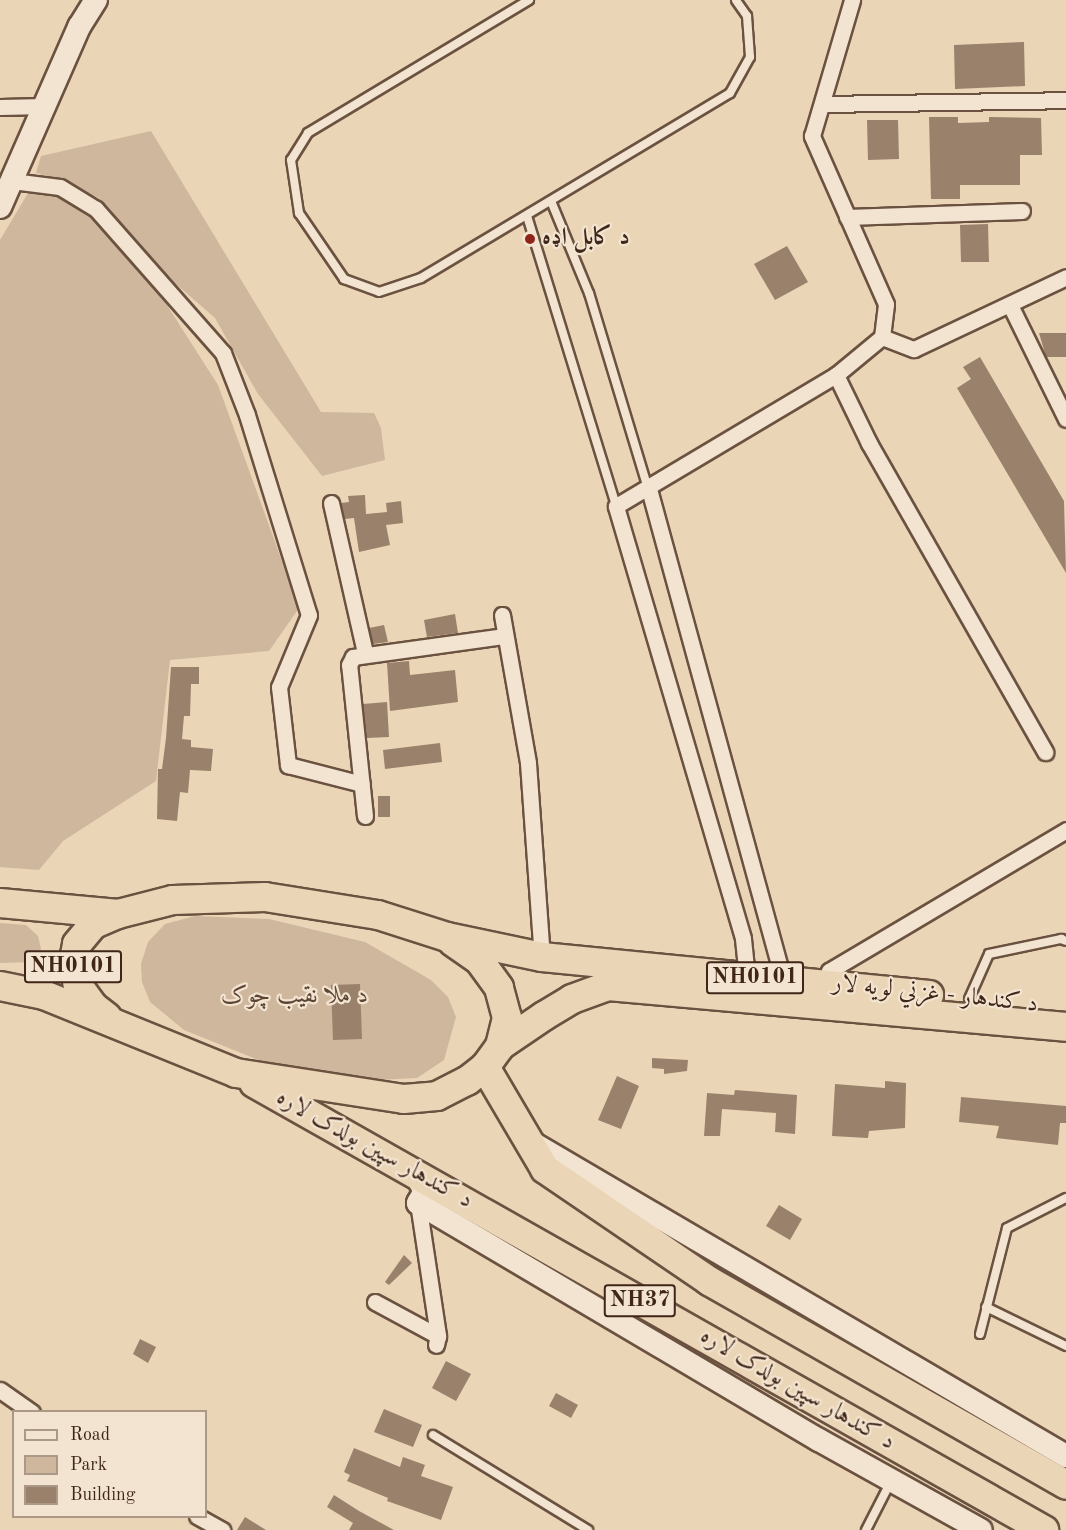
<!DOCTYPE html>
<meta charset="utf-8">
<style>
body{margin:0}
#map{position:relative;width:1066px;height:1530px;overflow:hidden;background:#ebd5b7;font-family:"Old Standard TT",Amiri,serif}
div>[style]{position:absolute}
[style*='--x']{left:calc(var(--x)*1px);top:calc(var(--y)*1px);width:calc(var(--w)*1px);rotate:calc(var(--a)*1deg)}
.green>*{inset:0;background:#ceb79c}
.building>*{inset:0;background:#99816b}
.roads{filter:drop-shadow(2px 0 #6b5240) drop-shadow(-2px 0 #6b5240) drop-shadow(0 2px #6b5240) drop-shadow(0 -2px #6b5240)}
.lane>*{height:8px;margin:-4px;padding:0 4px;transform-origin:4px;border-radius:4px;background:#f2e4d0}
.street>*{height:15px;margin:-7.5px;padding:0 7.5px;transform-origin:7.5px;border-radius:7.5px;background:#f2e4d0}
.secondary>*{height:22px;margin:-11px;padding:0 11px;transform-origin:11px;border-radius:11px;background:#f2e4d0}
.highway>*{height:28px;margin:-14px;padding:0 14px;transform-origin:14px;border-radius:14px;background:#ebd5b7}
.dots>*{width:16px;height:16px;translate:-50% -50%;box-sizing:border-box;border:3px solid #f2e4d0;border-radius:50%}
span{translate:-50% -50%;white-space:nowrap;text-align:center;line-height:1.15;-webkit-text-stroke:4.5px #f2e4d0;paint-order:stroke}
.shield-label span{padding:2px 4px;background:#f2e4d0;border:2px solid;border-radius:4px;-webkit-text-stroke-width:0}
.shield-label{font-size:22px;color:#402619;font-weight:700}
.poi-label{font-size:24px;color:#402619;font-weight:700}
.left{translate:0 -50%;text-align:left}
.street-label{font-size:24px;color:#402619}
.park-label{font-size:24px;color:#5c4333;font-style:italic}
.legend{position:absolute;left:12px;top:1410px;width:195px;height:108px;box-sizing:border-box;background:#f2e4d0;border:2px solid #ab9887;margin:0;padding:8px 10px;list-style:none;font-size:18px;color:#402619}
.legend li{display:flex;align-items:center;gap:12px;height:30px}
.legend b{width:30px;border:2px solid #ab9887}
</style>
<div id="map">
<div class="green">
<div style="clip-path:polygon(151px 131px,321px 412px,374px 413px,381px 428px,385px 460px,322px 476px,258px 394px,215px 318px,153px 264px,99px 198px,58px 179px,36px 173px,41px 156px)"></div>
<div style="clip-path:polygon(31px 188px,70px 194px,142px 266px,218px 385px,299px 608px,269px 651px,170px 660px,156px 781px,63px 841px,39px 870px,0 867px,0 240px)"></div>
<div style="clip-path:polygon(195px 916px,269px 919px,365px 942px,431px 980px,448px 997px,456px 1017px,444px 1060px,417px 1078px,356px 1081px,271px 1065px,184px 1030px,150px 1002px,142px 982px,141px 964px,148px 942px,165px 924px)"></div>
<div style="clip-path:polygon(0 923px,26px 925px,38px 936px,41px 949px,34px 962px,0 963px)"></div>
</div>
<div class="building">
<div style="clip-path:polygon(1024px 42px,1025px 86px,955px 89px,954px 45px)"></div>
<div style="clip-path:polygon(929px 117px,958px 117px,958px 123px,989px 122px,989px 117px,1041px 118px,1042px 155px,1020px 155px,1020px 185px,960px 185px,960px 199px,931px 199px)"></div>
<div style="clip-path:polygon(867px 120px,898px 120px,899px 159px,868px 160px)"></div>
<div style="clip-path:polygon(988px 224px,989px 262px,961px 262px,960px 225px)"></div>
<div style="clip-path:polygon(787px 246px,808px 282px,775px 300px,754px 264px)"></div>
<div style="clip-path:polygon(1039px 333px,1066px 333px,1066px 357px,1046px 357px)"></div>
<div style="clip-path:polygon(980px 357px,1064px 501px,1066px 573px,957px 388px,971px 379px,963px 367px)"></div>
<div style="clip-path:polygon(365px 495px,366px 514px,387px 512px,386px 503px,401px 501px,403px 523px,386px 525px,390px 545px,359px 552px,354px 518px,345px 519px,341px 503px,349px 502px,348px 496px)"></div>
<div style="clip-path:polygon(455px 614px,458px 633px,427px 637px,424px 620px)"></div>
<div style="clip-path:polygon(384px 625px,388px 642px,373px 644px,369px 628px)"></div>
<div style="clip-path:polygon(409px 661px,410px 675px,455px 670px,458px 702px,390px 711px,387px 663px)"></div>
<div style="clip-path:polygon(171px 667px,199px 667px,199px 684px,191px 684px,190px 716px,184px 716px,182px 739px,191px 740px,191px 747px,213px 749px,211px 771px,190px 770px,188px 793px,180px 792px,177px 821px,157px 819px,158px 769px,162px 769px,166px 738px)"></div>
<div style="clip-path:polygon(387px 702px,389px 737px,367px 738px,363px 704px)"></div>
<div style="clip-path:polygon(440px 743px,442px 762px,385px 769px,383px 750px)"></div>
<div style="clip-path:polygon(378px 796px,390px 796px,390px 817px,378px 817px)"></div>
<div style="clip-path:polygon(360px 984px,362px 1039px,333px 1040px,331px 985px)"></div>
<div style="clip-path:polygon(652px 1058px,688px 1060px,687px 1071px,664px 1074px,664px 1069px,652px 1068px)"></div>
<div style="clip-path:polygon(617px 1076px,639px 1086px,621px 1129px,598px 1120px)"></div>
<div style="clip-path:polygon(885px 1081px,906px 1083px,905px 1128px,869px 1131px,868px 1138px,832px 1136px,835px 1084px,885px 1088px)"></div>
<div style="clip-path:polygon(735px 1090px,797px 1095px,795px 1134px,775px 1132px,776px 1113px,722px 1109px,720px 1136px,704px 1136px,707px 1093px,734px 1095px)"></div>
<div style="clip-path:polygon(961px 1097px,1066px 1106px,1066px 1123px,1060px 1123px,1058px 1145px,996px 1138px,999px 1126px,959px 1122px)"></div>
<div style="clip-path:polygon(779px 1205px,802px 1219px,790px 1240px,766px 1226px)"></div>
<div style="clip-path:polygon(404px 1255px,412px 1263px,389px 1285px,385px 1282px)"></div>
<div style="clip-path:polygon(140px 1339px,156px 1347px,148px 1363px,133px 1354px)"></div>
<div style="clip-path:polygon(446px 1361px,471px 1374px,456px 1401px,432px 1388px)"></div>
<div style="clip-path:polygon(556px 1393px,578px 1405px,571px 1418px,549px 1406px)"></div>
<div style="clip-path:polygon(384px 1409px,422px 1425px,413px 1447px,374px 1432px)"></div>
<div style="clip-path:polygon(354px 1448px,400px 1467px,403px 1457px,425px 1465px,421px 1476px,453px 1487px,441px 1520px,387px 1501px,388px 1498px,347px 1481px,350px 1475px,344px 1472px)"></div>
<div style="clip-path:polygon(334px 1495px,359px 1511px,394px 1530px,349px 1530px,353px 1523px,327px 1507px)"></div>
<div style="clip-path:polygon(245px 1517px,266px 1530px,237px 1530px)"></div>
</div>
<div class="roads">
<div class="lane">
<div style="--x:529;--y:0;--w:258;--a:149"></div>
<div style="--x:308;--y:133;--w:32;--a:122"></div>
<div style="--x:291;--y:160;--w:54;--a:81.4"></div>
<div style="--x:299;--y:213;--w:80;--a:55.7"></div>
<div style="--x:344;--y:279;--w:37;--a:20"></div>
<div style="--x:379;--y:292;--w:44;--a:-18.4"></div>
<div style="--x:421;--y:278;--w:360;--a:-30.9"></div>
<div style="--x:730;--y:93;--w:41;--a:-60.9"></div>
<div style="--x:750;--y:57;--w:41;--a:-94.2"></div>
<div style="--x:747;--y:16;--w:19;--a:-125"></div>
<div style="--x:551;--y:201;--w:100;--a:67.6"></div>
<div style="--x:589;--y:293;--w:204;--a:73.2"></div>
<div style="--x:527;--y:216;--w:303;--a:72.9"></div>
<div style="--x:969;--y:999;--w:49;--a:-66"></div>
<div style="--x:989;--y:954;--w:74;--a:-11.8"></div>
<div style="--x:1061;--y:939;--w:5;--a:22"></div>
<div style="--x:986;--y:1307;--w:89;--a:26"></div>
<div style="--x:980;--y:1334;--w:109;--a:-75.7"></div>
<div style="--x:1007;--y:1228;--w:66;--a:-27"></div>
<div style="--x:433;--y:1435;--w:182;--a:31.5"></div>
<div style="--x:866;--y:1530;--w:53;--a:-62.9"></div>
</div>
<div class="street">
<div style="--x:822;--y:104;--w:244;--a:-0.9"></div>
<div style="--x:0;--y:107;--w:45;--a:-1.3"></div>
<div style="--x:12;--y:181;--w:48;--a:7.1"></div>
<div style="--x:60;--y:187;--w:42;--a:31.4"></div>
<div style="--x:96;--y:209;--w:192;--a:48.6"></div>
<div style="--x:223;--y:353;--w:66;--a:68.8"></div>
<div style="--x:247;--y:415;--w:209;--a:72.8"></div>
<div style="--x:309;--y:615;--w:78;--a:112.6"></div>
<div style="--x:279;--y:687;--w:79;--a:83.4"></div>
<div style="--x:288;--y:765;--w:76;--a:14.4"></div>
<div style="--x:847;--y:217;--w:175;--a:-2"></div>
<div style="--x:1010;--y:305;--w:127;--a:63.8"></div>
<div style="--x:882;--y:337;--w:34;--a:21"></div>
<div style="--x:914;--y:349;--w:168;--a:-25.3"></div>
<div style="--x:836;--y:375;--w:76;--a:64.1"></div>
<div style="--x:869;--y:443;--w:356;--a:60.3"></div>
<div style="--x:649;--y:489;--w:515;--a:74.7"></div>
<div style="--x:331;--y:503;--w:154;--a:77.2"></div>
<div style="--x:502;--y:615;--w:150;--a:80"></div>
<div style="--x:528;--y:763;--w:195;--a:85.9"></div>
<div style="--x:365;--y:816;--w:152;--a:-96"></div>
<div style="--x:349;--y:665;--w:9;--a:-63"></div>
<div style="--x:353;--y:657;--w:153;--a:-7.9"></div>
<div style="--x:747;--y:977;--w:39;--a:-96"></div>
<div style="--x:743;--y:938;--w:450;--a:-106.4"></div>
<div style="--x:616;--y:506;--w:256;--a:-30.8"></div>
<div style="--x:836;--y:375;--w:60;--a:-39.6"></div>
<div style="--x:882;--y:337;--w:33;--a:-83"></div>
<div style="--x:886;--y:304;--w:184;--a:-113.8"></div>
<div style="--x:812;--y:136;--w:142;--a:-73.6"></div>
<div style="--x:824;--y:984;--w:14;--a:-69"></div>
<div style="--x:829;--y:971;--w:276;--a:-30.7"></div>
<div style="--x:418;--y:1203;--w:134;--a:81.4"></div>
<div style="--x:438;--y:1336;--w:9;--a:103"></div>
<div style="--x:375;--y:1302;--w:72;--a:28.4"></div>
<div style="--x:0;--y:1390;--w:39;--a:35"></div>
<div style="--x:197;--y:1516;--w:29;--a:29"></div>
</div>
<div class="secondary">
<div style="--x:0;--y:207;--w:197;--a:-66.3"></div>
<div style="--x:79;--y:27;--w:32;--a:-58"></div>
<div style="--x:529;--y:1141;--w:623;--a:30.4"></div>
<div style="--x:414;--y:1172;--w:22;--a:60"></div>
<div style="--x:425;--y:1191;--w:14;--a:120"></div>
<div style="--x:418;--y:1203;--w:466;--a:30.6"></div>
<div style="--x:819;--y:1440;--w:185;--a:29.1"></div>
</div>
<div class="highway">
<div style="--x:0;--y:903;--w:119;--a:5.3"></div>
<div style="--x:118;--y:914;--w:57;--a:-14.3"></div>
<div style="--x:173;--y:900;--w:92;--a:-1.9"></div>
<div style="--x:265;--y:897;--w:114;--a:9.1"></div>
<div style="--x:378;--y:915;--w:72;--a:17.7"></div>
<div style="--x:447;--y:937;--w:97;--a:11.9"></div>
<div style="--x:542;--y:957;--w:389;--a:5.6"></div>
<div style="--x:453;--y:942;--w:32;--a:35"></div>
<div style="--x:479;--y:960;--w:34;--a:54"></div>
<div style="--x:499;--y:988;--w:31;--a:75"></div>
<div style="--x:507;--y:1018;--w:29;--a:104"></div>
<div style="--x:0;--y:986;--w:45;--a:11.6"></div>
<div style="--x:44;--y:995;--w:207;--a:22.1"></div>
<div style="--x:236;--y:1073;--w:170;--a:8.8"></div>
<div style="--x:404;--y:1099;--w:33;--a:-5"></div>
<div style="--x:437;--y:1096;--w:34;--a:-27"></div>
<div style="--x:467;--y:1081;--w:23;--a:-38"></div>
<div style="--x:485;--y:1067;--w:26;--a:-54"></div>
<div style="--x:500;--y:1046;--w:53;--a:-34.3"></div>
<div style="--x:544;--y:1016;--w:33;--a:-31"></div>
<div style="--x:572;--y:999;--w:38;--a:-20"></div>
<div style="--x:608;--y:986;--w:460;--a:5.1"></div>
<div style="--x:107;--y:1017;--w:18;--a:-142"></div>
<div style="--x:93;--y:1006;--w:26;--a:-126"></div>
<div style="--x:78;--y:985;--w:21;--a:-104"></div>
<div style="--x:73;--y:965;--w:21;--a:-79"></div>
<div style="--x:77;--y:944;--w:26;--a:-50"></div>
<div style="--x:94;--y:924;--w:26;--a:-23"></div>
<div style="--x:485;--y:1067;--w:118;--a:59.5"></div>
<div style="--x:545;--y:1169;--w:199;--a:34.3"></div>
<div style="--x:709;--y:1281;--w:411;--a:29.7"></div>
<div style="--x:254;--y:1083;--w:908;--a:29.5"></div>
</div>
</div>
<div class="dots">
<div style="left:530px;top:239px;background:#8f2418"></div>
</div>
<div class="shield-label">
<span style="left:73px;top:967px">NH0101</span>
<span style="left:755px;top:978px">NH0101</span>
<span style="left:640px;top:1301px">NH37</span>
</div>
<div class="poi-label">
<span class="left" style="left:542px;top:239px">د کابل اډه</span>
</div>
<div class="street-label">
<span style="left:935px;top:995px;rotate:6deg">د کندهار - غزني لويه لار</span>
<span style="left:374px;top:1150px;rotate:29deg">د کندهار سپین بولدک لاره</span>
<span style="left:797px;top:1390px;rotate:30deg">د کندهار سپین بولدک لاره</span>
</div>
<div class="park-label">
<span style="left:295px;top:997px">د ملا نقيب چوک</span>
</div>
<ul class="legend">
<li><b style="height:8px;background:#f2e4d0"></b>Road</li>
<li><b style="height:16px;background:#ceb79c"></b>Park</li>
<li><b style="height:16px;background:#99816b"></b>Building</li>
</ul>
</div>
